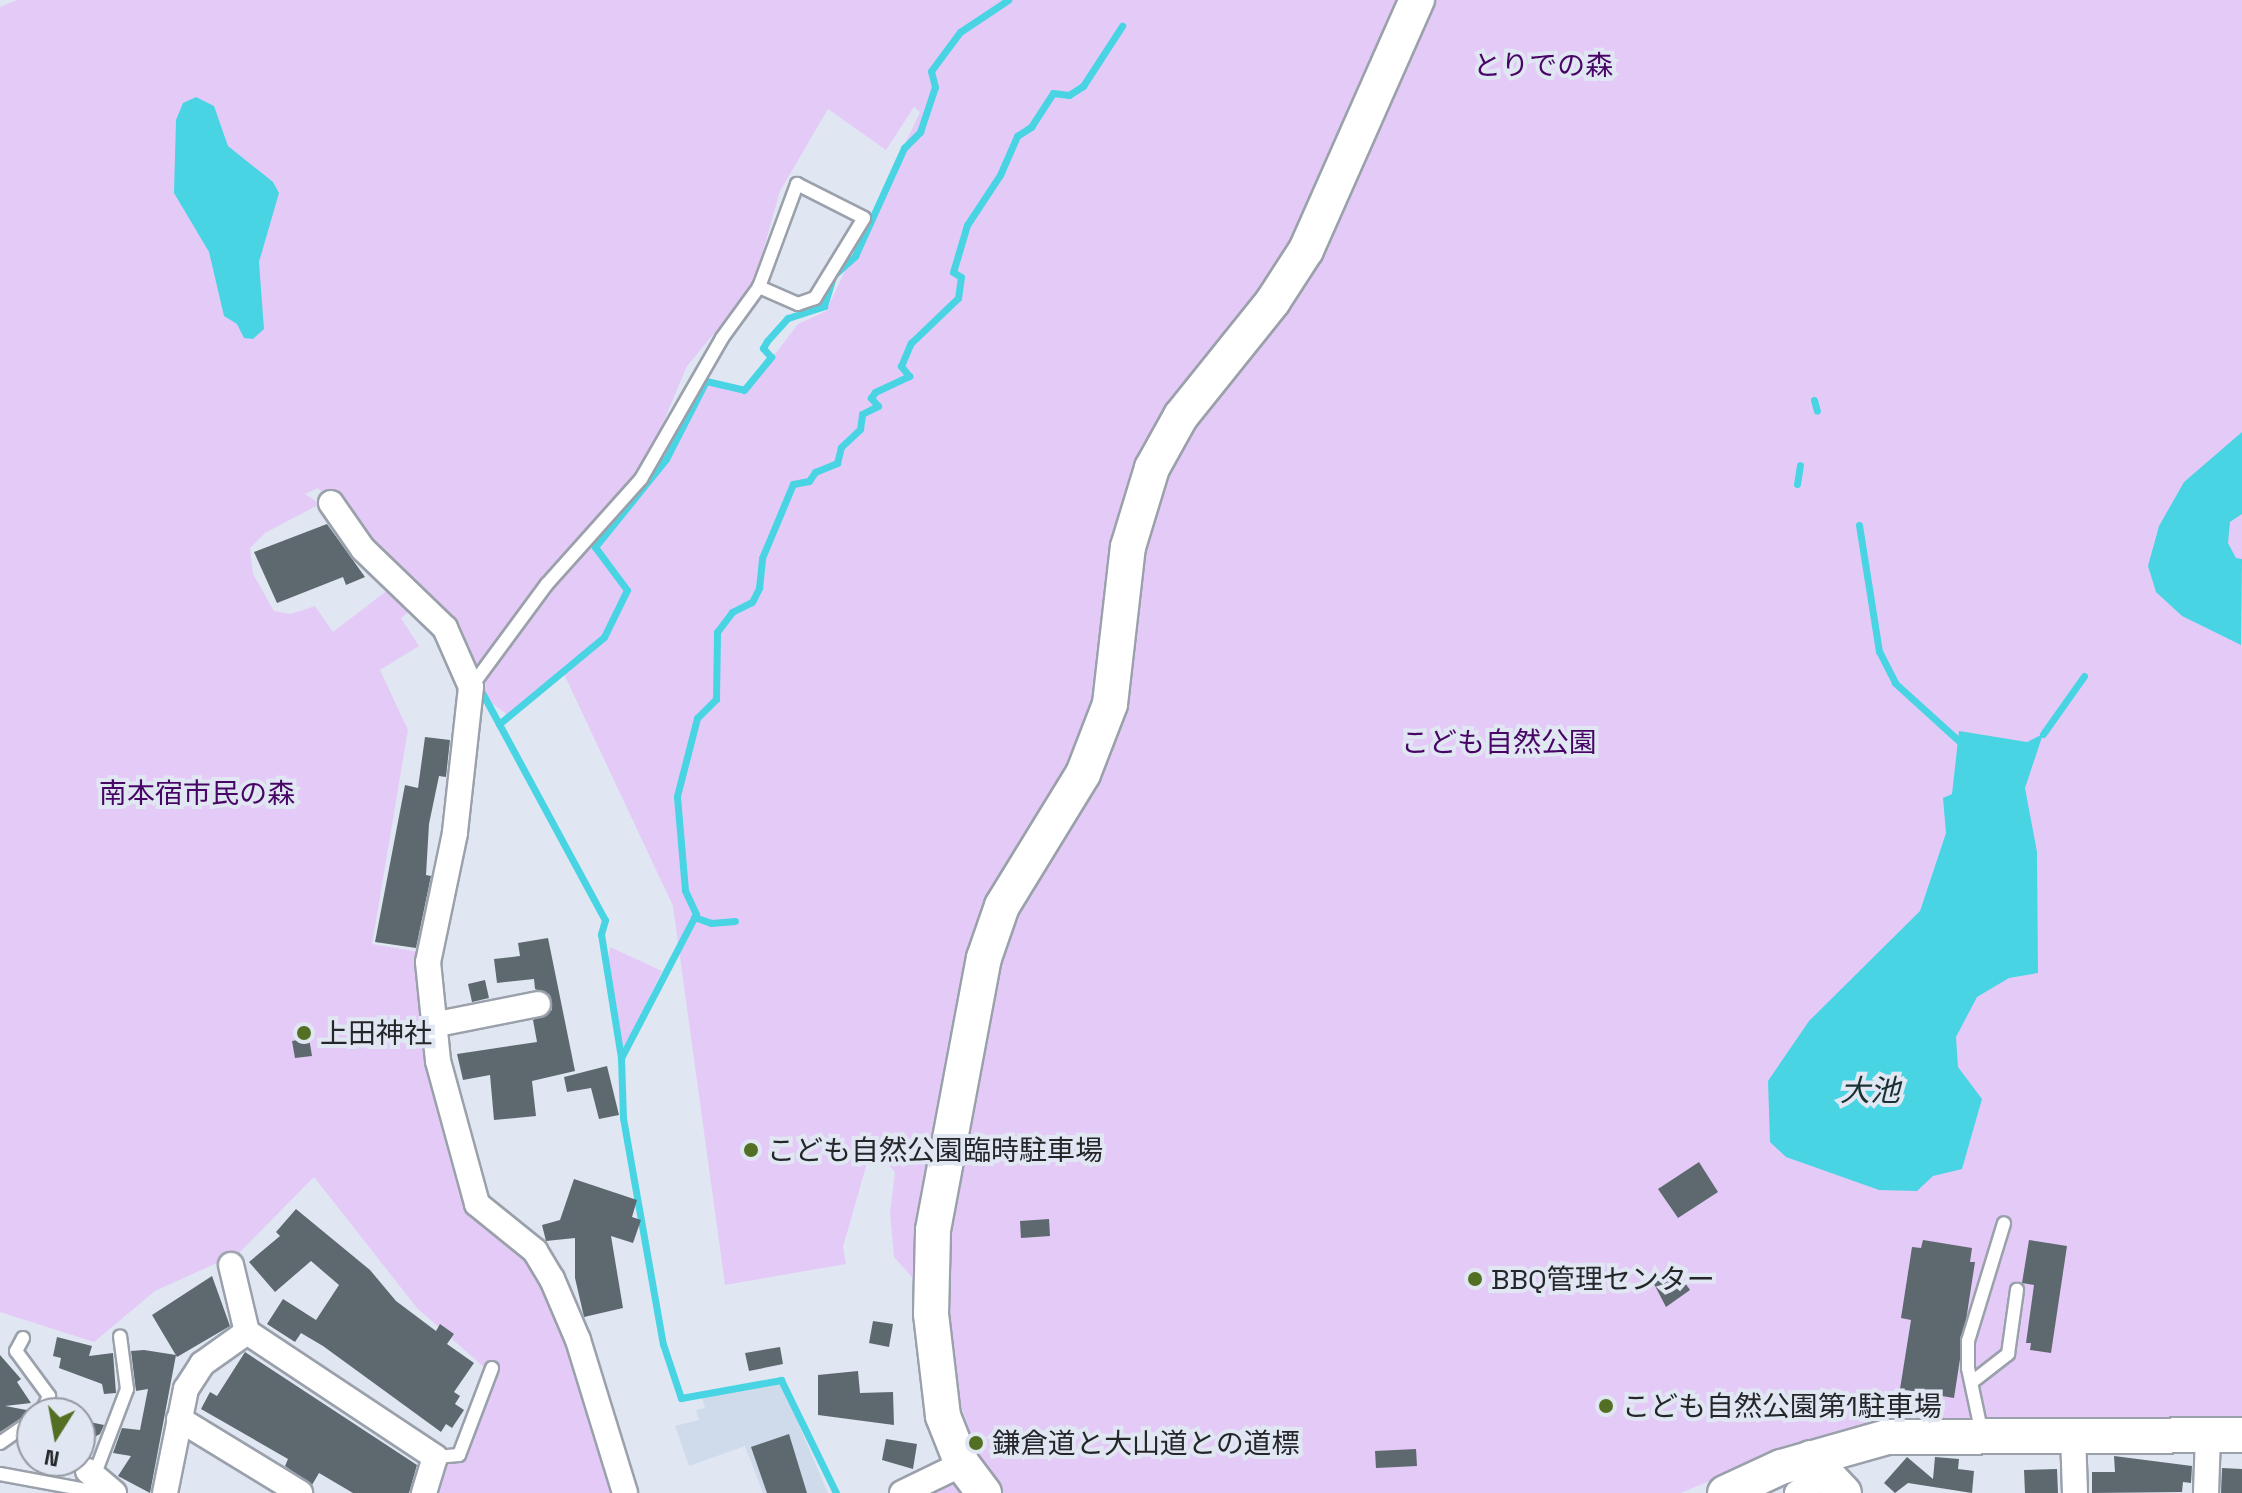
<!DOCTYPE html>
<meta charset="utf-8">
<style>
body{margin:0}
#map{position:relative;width:2242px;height:1493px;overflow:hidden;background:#e0e7f2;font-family:"Space Grotesk","Noto Sans JP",sans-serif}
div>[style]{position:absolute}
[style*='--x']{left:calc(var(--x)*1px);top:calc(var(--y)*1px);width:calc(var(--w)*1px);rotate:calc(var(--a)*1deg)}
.built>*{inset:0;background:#cfdaeb}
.green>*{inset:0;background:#e4cbf7}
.water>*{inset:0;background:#49d4e4}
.stream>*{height:7px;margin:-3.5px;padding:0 3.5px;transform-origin:3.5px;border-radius:3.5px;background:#49d4e4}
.building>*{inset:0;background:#5d696f}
.roads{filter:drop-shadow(2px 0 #9aa1ab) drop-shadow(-2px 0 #9aa1ab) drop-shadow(0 2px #9aa1ab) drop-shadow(0 -2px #9aa1ab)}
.lane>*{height:12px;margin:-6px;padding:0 6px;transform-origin:6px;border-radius:6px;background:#fff}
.street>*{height:24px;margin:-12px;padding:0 12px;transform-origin:12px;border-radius:12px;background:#fff}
.secondary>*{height:34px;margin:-17px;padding:0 17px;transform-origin:17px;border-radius:17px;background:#fff}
.dots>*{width:22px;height:22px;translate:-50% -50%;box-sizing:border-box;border:4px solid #e0e7f2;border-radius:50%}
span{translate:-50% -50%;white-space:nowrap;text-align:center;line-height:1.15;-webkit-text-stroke:8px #e0e7f2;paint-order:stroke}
.park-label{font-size:28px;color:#470665}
.poi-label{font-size:28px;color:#24262a}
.left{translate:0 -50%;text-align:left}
.water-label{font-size:30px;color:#1a3134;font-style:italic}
.north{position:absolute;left:16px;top:1397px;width:80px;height:80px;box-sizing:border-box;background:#e0e7f2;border:2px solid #959aa2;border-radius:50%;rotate:191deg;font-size:22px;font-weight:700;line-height:32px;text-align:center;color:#24262a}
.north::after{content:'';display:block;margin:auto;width:28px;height:36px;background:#536f23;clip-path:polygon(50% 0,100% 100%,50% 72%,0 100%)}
</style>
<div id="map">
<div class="built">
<div style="clip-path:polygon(780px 1381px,828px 1493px,763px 1493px,745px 1446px,689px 1466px,675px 1426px,699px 1420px,696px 1410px,705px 1408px,702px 1397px)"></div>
</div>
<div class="green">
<div style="clip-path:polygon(17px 0,2242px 0,2242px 1423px,2003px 1418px,1852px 1434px,1797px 1444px,1681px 1493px,926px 1493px,943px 1485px,977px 1452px,920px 1286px,894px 1257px,890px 1213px,895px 1172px,884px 1160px,867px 1163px,843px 1247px,846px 1264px,725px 1285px,673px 906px,563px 672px,509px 716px,490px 702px,484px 688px,486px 678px,596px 535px,643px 482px,698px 380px,746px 392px,798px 324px,826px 311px,920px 112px,914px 107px,886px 150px,828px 109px,780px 191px,753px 287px,687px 366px,641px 475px,478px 672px,386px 558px,318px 488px,305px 494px,320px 504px,265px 533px,250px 548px,253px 574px,274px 611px,291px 614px,315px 606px,333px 632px,394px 585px,417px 606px,401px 618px,419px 646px,380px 670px,408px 730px,372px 944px,425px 953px,471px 1208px,531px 1258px,575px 1340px,621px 1493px,436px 1493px,444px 1463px,463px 1460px,494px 1376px,417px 1308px,314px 1177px,239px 1253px,155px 1291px,94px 1342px,0 1312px,0 7px)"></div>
<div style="clip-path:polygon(610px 947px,662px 971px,622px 1052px,608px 958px)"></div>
</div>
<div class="water">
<div style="clip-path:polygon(196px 97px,214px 106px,228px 146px,273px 182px,279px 193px,259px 262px,264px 329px,253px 339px,244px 338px,237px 324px,224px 316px,209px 252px,174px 193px,176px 120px,183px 103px)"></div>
<div style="clip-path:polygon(2242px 432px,2242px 514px,2230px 522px,2228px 543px,2236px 558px,2242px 559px,2241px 645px,2182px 616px,2156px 592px,2148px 566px,2159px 526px,2184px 482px)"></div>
<div style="clip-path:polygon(1959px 731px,2027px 742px,2043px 734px,2025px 788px,2037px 852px,2038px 973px,2009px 978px,1977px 997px,1956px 1037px,1958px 1067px,1982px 1099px,1962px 1169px,1933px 1176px,1917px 1191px,1879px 1190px,1786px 1157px,1770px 1142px,1768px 1081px,1809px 1021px,1920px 911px,1946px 833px,1943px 798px,1952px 794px)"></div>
</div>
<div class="stream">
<div style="--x:1814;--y:400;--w:11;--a:75"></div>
<div style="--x:1797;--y:484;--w:19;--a:-81"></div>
<div style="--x:1859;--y:525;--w:128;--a:81"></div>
<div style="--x:1879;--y:651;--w:36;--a:63"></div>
<div style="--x:1895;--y:683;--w:88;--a:42.2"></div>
<div style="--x:479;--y:687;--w:265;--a:61.6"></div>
<div style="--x:605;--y:920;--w:15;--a:106"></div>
<div style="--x:601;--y:934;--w:126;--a:80.8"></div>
<div style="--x:621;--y:1058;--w:60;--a:88.1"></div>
<div style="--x:623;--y:1118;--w:230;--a:80"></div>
<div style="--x:663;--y:1344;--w:57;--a:71.6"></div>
<div style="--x:681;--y:1398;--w:102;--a:-10.2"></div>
<div style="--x:781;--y:1380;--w:126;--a:64"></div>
<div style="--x:499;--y:724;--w:136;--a:-39.6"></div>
<div style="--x:604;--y:637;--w:52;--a:-63.9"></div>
<div style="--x:627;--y:590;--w:54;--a:-126.7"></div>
<div style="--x:595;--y:547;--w:113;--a:-51.1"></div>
<div style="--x:666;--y:459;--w:88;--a:-62.9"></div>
<div style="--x:706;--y:381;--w:39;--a:13"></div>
<div style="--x:744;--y:390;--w:43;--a:-50.7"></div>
<div style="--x:771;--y:357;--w:12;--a:-132"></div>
<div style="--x:763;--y:348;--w:8;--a:-60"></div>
<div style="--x:767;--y:341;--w:31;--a:-48"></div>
<div style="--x:788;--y:318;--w:38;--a:-18"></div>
<div style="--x:824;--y:306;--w:31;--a:-73"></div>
<div style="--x:833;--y:276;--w:30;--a:-42"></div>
<div style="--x:855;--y:256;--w:119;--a:-65.6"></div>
<div style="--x:904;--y:148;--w:23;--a:-45"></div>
<div style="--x:920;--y:132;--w:47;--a:-71.6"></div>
<div style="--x:935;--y:87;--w:16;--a:-104"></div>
<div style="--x:931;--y:71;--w:49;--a:-53.4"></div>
<div style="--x:960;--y:32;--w:58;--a:-33.7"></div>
<div style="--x:2043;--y:734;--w:71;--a:-54.7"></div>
<div style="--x:694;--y:917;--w:18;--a:19"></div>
<div style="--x:711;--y:923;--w:24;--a:-5"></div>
<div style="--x:621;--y:1058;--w:162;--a:-62.5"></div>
<div style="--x:696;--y:914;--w:26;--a:-115"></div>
<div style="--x:685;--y:890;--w:94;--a:-94.9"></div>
<div style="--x:677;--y:796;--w:81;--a:-75.6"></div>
<div style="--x:697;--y:718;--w:27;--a:-45"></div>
<div style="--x:716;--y:699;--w:67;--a:-89.1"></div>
<div style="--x:717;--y:632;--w:25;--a:-53"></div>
<div style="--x:732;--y:612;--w:22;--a:-27"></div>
<div style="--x:752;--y:602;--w:16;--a:-63"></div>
<div style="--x:759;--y:588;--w:30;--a:-84"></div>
<div style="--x:762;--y:558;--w:80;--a:-67.3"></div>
<div style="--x:793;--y:484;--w:16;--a:-11"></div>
<div style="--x:809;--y:481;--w:11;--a:-56"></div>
<div style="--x:815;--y:472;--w:24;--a:-22"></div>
<div style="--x:837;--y:463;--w:16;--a:-76"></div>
<div style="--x:841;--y:447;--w:26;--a:-43"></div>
<div style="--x:860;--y:429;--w:15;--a:-82"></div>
<div style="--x:862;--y:414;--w:18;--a:-27"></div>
<div style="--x:878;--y:406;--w:11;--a:-131"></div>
<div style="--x:871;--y:398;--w:7;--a:-56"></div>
<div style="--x:875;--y:392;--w:38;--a:-25"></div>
<div style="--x:909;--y:376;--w:13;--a:-129"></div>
<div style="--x:901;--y:366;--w:25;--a:-67"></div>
<div style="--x:911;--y:343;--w:65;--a:-43.8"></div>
<div style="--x:958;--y:298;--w:21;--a:-82"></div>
<div style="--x:961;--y:277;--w:9;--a:-148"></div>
<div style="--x:953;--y:272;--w:49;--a:-73.4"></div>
<div style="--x:967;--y:225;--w:60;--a:-56.6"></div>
<div style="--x:1000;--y:175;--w:43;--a:-66.4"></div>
<div style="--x:1017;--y:136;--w:17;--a:-33"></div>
<div style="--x:1031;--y:127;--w:40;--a:-57.1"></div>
<div style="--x:1053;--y:93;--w:16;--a:7"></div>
<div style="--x:1069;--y:95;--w:17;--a:-33"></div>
<div style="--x:1083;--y:86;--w:72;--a:-57"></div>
</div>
<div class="building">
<div style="clip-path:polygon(327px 524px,365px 577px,346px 585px,343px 577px,277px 603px,254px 552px)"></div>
<div style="clip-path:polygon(425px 737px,450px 740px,446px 777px,439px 776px,429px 824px,426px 875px,431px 876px,416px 948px,375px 942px,405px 785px,418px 788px)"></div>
<div style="clip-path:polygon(548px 938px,575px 1071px,532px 1081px,536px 1116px,494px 1120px,490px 1075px,463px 1080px,457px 1054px,537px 1042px,533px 1020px,552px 1010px,550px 995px,535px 989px,534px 979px,497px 983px,494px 959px,520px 956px,518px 943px)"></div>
<div style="clip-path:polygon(485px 980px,489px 998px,472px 1002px,468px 984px)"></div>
<div style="clip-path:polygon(309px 1038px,312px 1056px,295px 1058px,292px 1041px)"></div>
<div style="clip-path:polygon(607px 1066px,619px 1115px,599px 1119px,591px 1088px,567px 1092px,564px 1077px)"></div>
<div style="clip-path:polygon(1699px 1162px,1718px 1192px,1678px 1218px,1658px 1189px)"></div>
<div style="clip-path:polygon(574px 1179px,637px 1200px,632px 1217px,641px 1220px,633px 1243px,611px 1236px,623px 1308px,584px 1317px,575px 1278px,575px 1238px,546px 1241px,542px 1225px,560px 1220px)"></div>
<div style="clip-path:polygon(296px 1209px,370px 1270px,396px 1301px,436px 1331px,440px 1324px,454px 1334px,447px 1344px,474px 1363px,454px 1392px,460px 1396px,455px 1404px,464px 1410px,452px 1428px,446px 1424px,441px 1432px,323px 1346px,301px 1333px,295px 1342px,267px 1324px,283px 1299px,316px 1320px,339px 1285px,311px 1261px,275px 1292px,249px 1262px,280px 1236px,276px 1232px)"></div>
<div style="clip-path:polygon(1049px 1219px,1050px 1236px,1021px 1238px,1020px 1221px)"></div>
<div style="clip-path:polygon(1923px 1240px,1972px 1248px,1970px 1262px,1975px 1262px,1954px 1398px,1900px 1389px,1911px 1320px,1901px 1318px,1912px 1247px,1921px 1248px)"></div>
<div style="clip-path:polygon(2029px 1240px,2067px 1246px,2051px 1353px,2030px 1350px,2031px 1343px,2026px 1343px,2034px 1285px,2022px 1283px)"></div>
<div style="clip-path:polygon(1676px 1270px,1690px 1290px,1666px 1307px,1653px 1282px)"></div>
<div style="clip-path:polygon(212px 1276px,230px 1326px,177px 1357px,152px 1315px)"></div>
<div style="clip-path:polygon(873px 1321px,893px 1324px,889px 1347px,869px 1343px)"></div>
<div style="clip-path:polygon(57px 1337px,92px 1346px,89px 1356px,113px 1353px,116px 1393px,104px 1394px,102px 1384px,59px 1368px,61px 1358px,53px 1356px)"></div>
<div style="clip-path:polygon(780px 1347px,783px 1364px,749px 1371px,745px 1353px)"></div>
<div style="clip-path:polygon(144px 1350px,176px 1355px,150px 1493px,118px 1476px,131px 1456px,113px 1453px,122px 1428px,140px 1430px,148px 1389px,136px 1391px,131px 1351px)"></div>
<div style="clip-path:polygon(245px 1352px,417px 1465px,409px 1493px,353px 1493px,319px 1473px,312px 1485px,285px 1466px,288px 1459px,201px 1409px,210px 1392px,217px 1396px)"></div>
<div style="clip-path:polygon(0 1355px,21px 1379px,17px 1382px,31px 1403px,5px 1406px,32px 1411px,0 1432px)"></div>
<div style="clip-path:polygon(858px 1371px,860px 1393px,893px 1392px,894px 1425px,818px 1415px,818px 1375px)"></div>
<div style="clip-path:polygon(80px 1420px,104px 1425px,100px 1434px,80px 1445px)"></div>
<div style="clip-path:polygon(789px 1434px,807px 1493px,767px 1493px,751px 1447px)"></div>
<div style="clip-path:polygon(886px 1439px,917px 1444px,913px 1469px,882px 1460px)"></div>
<div style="clip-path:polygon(1416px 1449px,1417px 1466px,1376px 1468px,1375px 1451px)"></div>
<div style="clip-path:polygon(2114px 1456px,2192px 1466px,2191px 1483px,2183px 1482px,2182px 1492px,2092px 1493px,2092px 1472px,2115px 1472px)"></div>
<div style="clip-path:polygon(1907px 1457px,1933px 1479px,1935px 1457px,1959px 1459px,1958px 1469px,1974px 1471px,1972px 1493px,1908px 1483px,1895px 1493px,1884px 1483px)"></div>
<div style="clip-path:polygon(2222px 1468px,2242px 1469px,2242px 1493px,2221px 1493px)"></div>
<div style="clip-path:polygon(2057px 1469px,2058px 1493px,2025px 1493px,2024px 1470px)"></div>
</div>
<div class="roads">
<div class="lane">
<div style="--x:471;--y:687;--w:128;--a:-53.6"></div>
<div style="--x:547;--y:584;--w:141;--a:-48.2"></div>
<div style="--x:641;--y:479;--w:163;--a:-60.1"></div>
<div style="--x:722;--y:338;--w:63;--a:-54"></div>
<div style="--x:759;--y:287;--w:110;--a:-69.7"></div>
<div style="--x:797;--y:184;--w:75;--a:26.9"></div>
<div style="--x:864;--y:218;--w:94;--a:121.5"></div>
<div style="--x:815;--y:298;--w:18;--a:161"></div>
<div style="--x:798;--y:304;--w:43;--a:-156.4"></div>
<div style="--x:23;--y:1338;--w:15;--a:118"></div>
<div style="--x:16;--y:1351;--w:56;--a:53.7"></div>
<div style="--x:49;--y:1396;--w:19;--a:115"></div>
<div style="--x:1972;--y:1382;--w:46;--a:-37.9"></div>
<div style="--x:2008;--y:1354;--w:65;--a:-82"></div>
<div style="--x:1982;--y:1434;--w:67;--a:-102"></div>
<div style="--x:1968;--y:1368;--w:27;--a:-90"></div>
<div style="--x:1968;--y:1341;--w:123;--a:-73"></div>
<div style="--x:0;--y:1443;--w:39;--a:-35"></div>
<div style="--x:435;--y:1457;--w:24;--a:-5"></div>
<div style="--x:459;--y:1455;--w:93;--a:-69.2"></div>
<div style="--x:0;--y:1474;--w:105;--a:10.5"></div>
<div style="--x:94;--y:1476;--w:93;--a:-69.2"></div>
<div style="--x:127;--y:1389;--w:53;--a:-97.5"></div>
</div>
<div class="street">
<div style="--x:331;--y:503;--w:56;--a:55.2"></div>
<div style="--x:363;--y:549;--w:114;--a:43.9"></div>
<div style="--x:445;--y:628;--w:64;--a:66.2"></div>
<div style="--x:471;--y:687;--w:147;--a:96.3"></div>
<div style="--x:455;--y:833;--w:132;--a:101.8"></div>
<div style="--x:428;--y:962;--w:100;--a:84.2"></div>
<div style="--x:438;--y:1061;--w:148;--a:74.7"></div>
<div style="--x:477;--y:1204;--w:75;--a:39"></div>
<div style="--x:535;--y:1251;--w:33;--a:59"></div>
<div style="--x:552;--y:1279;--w:66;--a:66.9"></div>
<div style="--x:578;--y:1340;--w:160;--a:72.9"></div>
<div style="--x:433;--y:1025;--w:107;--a:-11.3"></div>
<div style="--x:231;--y:1265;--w:69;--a:76.6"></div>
<div style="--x:247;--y:1332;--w:226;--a:33.6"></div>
<div style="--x:435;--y:1457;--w:38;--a:107"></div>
<div style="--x:179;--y:1419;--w:142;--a:31.4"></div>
<div style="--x:2073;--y:1433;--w:60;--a:88.1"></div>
<div style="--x:88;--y:1471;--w:34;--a:40"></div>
<div style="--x:165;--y:1493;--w:106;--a:-78.6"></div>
<div style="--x:186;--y:1389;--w:30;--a:-57"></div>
<div style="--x:202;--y:1364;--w:55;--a:-35.4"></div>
<div style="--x:902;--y:1493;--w:67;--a:-25.8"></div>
<div style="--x:1797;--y:1493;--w:34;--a:-32"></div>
<div style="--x:2206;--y:1493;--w:58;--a:-88"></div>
</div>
<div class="secondary">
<div style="--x:1811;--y:1458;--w:48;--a:46.7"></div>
<div style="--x:984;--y:1493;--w:36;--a:-127"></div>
<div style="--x:962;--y:1464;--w:52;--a:-111.6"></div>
<div style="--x:943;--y:1416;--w:103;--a:-96.7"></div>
<div style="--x:931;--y:1314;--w:84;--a:-88.6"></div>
<div style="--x:933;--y:1230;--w:277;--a:-79.4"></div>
<div style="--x:984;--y:958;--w:55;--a:-70.9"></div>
<div style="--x:1002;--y:906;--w:155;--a:-58.5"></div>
<div style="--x:1083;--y:774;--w:75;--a:-68.9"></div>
<div style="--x:1110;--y:704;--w:158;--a:-83.5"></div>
<div style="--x:1128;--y:547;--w:83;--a:-73.1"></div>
<div style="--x:1152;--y:468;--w:60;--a:-60.9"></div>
<div style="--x:1181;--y:416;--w:147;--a:-51.3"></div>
<div style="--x:1273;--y:301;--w:61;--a:-57.1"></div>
<div style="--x:1306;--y:250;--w:274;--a:-66.1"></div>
<div style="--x:1725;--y:1493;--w:62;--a:-24.9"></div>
<div style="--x:1781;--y:1467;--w:110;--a:-15.8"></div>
<div style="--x:1887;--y:1437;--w:355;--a:-0.3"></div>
</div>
</div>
<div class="dots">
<div style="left:304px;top:1033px;background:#536f23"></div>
<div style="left:751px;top:1150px;background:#536f23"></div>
<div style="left:1475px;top:1279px;background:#536f23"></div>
<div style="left:1606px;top:1406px;background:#536f23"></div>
<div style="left:976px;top:1443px;background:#536f23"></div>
</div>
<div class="park-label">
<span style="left:1543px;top:65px">とりでの森</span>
<span style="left:1499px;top:742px">こども自然公園</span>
<span style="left:197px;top:793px">南本宿市民の森</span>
</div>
<div class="poi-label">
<span class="left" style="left:320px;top:1033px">上田神社</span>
<span class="left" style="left:767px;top:1150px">こども自然公園臨時駐車場</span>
<span class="left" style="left:1491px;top:1279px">BBQ管理センター</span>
<span class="left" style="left:1622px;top:1406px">こども自然公園第1駐車場</span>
<span class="left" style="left:992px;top:1443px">鎌倉道と大山道との道標</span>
</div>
<div class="water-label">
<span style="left:1870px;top:1091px">大池</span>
</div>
<div class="north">N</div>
</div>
